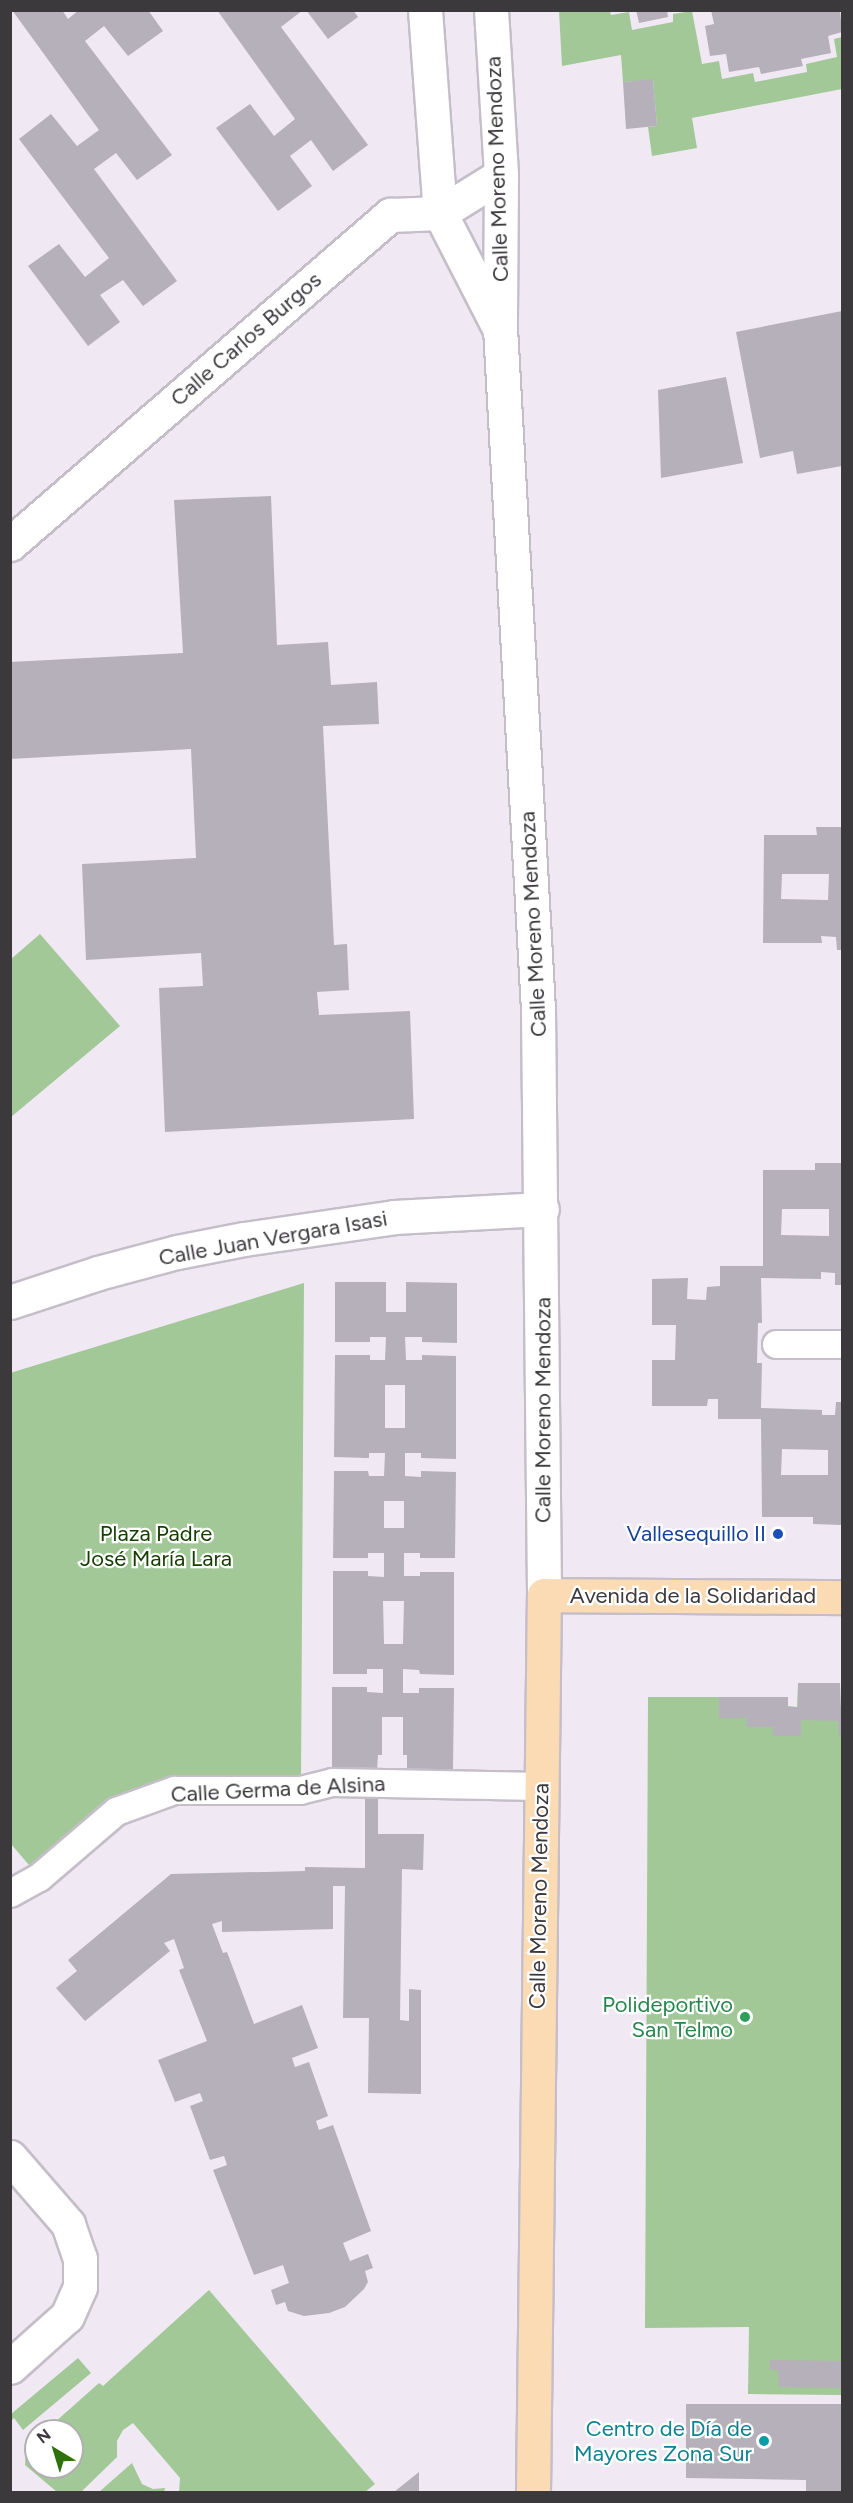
<!DOCTYPE html>
<meta charset="utf-8">
<style>
body{margin:0}
#map{position:relative;width:853px;height:2503px;overflow:hidden;background:#f0e9f4;font-family:Figtree,sans-serif}
div>[style]{position:absolute}
[style*='--x']{left:calc(var(--x)*1px);top:calc(var(--y)*1px);width:calc(var(--w)*1px);rotate:calc(var(--a)*1deg)}
.green>*{inset:0;background:#a1c896}
.building>*{inset:0;background:#b6b0ba}
.roads{filter:drop-shadow(2px 0 #c5bec9) drop-shadow(-2px 0 #c5bec9) drop-shadow(0 2px #c5bec9) drop-shadow(0 -2px #c5bec9)}
.pedestrian>*{height:27px;margin:-13.5px;padding:0 13.5px;transform-origin:13.5px;border-radius:13.5px;background:#fff}
.minor>*{height:33px;margin:-16.5px;padding:0 16.5px;transform-origin:16.5px;border-radius:16.5px;background:#fff}
.tertiary>*{height:33px;margin:-16.5px;padding:0 16.5px;transform-origin:16.5px;border-radius:16.5px;background:#fff}
.primary>*{height:33px;margin:-16.5px;padding:0 16.5px;transform-origin:16.5px;border-radius:16.5px;background:#fadbb3}
.dots>*{width:16px;height:16px;translate:-50% -50%;box-sizing:border-box;border:3px solid #fff;border-radius:50%}
span{translate:-50% -50%;white-space:nowrap;text-align:center;line-height:1.15;-webkit-text-stroke:4.5px #fff;paint-order:stroke}
.street-label{font-size:22px;color:#3c393d}
.park-label{font-size:22px;color:#143e00}
.transit-label{font-size:22px;color:#164399}
.right{translate:-100% -50%;text-align:right}
.leisure-label{font-size:22px;color:#27864d}
.culture-label{font-size:22px;color:#0d838f}
.frame{position:absolute;inset:0;border:12px solid #3c393d;pointer-events:none}
.north{position:absolute;left:24px;top:2419px;width:60px;height:60px;box-sizing:border-box;background:#fff;border:2px solid #b1b0b1;border-radius:50%;rotate:322deg;font-size:16px;font-weight:700;line-height:24px;text-align:center;color:#3c393d}
.north::after{content:'';display:block;margin:auto;width:21px;height:27px;background:#2e710e;clip-path:polygon(50% 0,100% 100%,50% 72%,0 100%)}
</style>
<div id="map">
<div class="green">
<div style="clip-path:polygon(559px 11px,610px 11px,611px 15px,629px 12px,632px 30px,673px 22px,673px 14px,692px 11px,702px 64px,719px 61px,722px 79px,753px 73px,755px 82px,807px 72px,806px 64px,837px 57px,834px 39px,842px 37px,842px 89px,692px 118px,697px 148px,652px 156px,648px 127px,657px 126px,653px 80px,623px 82px,621px 55px,562px 66px)"></div>
<div style="clip-path:polygon(40px 934px,120px 1026px,11px 1117px,11px 959px)"></div>
<div style="clip-path:polygon(304px 1283px,301px 1783px,170px 1783px,35px 1872px,11px 1844px,10px 1373px)"></div>
<div style="clip-path:polygon(798px 1683px,840px 1683px,840px 1707px,842px 1707px,842px 2395px,748px 2394px,749px 2327px,645px 2328px,648px 1697px,788px 1697px,788px 1706px,797px 1707px)"></div>
<div style="clip-path:polygon(209px 2290px,375px 2484px,365px 2492px,179px 2492px,180px 2478px,133px 2423px,123px 2430px,117px 2441px,117px 2457px,81px 2492px,57px 2492px,25px 2465px,26px 2450px,36px 2439px,36px 2467px,72px 2467px,72px 2431px,45px 2431px,99px 2383px,103px 2386px)"></div>
<div style="clip-path:polygon(78px 2358px,91px 2373px,23px 2430px,14px 2418px,11px 2421px,11px 2414px)"></div>
<div style="clip-path:polygon(132px 2463px,142px 2484px,153px 2489px,165px 2488px,164px 2492px,99px 2492px)"></div>
</div>
<div class="building">
<div style="clip-path:polygon(12px 10px,62px 10px,68px 19px,79px 10px,148px 10px,163px 31px,128px 56px,104px 26px,85px 41px,172px 155px,137px 180px,116px 153px,94px 169px,177px 281px,143px 306px,123px 280px,100px 295px,120px 322px,88px 346px,28px 266px,59px 244px,85px 277px,109px 258px,19px 139px,51px 114px,77px 146px,99px 130px)"></div>
<div style="clip-path:polygon(217px 10px,303px 10px,281px 27px,368px 145px,333px 171px,311px 140px,290px 156px,312px 186px,278px 211px,216px 128px,250px 104px,274px 136px,295px 119px)"></div>
<div style="clip-path:polygon(306px 10px,353px 10px,358px 17px,328px 39px)"></div>
<div style="clip-path:polygon(636px 10px,667px 10px,668px 17px,639px 23px)"></div>
<div style="clip-path:polygon(711px 10px,840px 10px,842px 32px,828px 36px,831px 53px,801px 59px,803px 66px,761px 74px,759px 67px,729px 72px,726px 54px,710px 56px,705px 26px,714px 24px)"></div>
<div style="clip-path:polygon(653px 79px,657px 126px,626px 129px,623px 82px)"></div>
<div style="clip-path:polygon(842px 311px,842px 466px,797px 474px,793px 451px,760px 458px,736px 332px)"></div>
<div style="clip-path:polygon(726px 377px,743px 463px,661px 478px,658px 390px)"></div>
<div style="clip-path:polygon(271px 496px,277px 645px,328px 642px,331px 685px,377px 682px,379px 724px,323px 726px,334px 945px,347px 944px,349px 990px,317px 992px,319px 1015px,410px 1011px,414px 1119px,165px 1132px,159px 988px,203px 986px,201px 953px,86px 960px,82px 864px,196px 858px,191px 749px,10px 759px,10px 662px,183px 653px,174px 500px)"></div>
<div style="clip-path:polygon(evenodd,816px 827px,842px 827px,842px 950px,837px 950px,836px 937px,821px 936px,822px 943px,763px 943px,764px 835px,817px 835px,816px 827px,782px 874px,829px 874px,828px 900px,781px 899px,782px 874px)"></div>
<div style="clip-path:polygon(evenodd,815px 1163px,842px 1163px,842px 1285px,835px 1285px,835px 1273px,821px 1272px,821px 1279px,761px 1278px,762px 1323px,758px 1323px,757px 1363px,762px 1363px,761px 1408px,822px 1410px,822px 1415px,835px 1415px,836px 1402px,842px 1402px,842px 1525px,813px 1524px,813px 1517px,762px 1517px,761px 1419px,718px 1419px,718px 1399px,708px 1399px,707px 1406px,652px 1406px,652px 1360px,675px 1360px,676px 1325px,652px 1325px,652px 1279px,688px 1278px,687px 1299px,706px 1300px,707px 1287px,720px 1286px,720px 1266px,763px 1266px,763px 1170px,815px 1170px,815px 1163px,782px 1209px,829px 1209px,829px 1236px,781px 1235px,782px 1209px,815px 1163px,782px 1449px,828px 1450px,828px 1475px,781px 1475px,782px 1449px)"></div>
<div style="clip-path:polygon(evenodd,335px 1282px,386px 1282px,386px 1312px,406px 1312px,406px 1282px,457px 1283px,457px 1343px,422px 1342px,422px 1337px,405px 1337px,406px 1360px,422px 1360px,422px 1355px,456px 1356px,456px 1459px,421px 1458px,421px 1453px,405px 1453px,405px 1476px,421px 1477px,421px 1471px,456px 1472px,455px 1558px,420px 1558px,420px 1553px,404px 1553px,404px 1576px,420px 1576px,420px 1572px,454px 1572px,454px 1675px,420px 1674px,419px 1670px,403px 1669px,403px 1693px,419px 1693px,419px 1688px,454px 1688px,453px 1770px,407px 1770px,407px 1755px,403px 1755px,403px 1717px,382px 1717px,382px 1755px,378px 1755px,377px 1770px,332px 1769px,332px 1687px,367px 1687px,367px 1692px,383px 1693px,383px 1669px,367px 1669px,367px 1674px,333px 1674px,333px 1571px,368px 1571px,368px 1576px,384px 1577px,384px 1553px,368px 1553px,368px 1558px,333px 1558px,334px 1471px,368px 1471px,369px 1476px,384px 1476px,385px 1453px,369px 1453px,369px 1458px,334px 1457px,335px 1355px,370px 1355px,370px 1360px,385px 1360px,386px 1337px,370px 1337px,370px 1342px,335px 1342px,335px 1282px,385px 1385px,405px 1385px,405px 1428px,385px 1428px,385px 1385px,335px 1282px,384px 1501px,404px 1501px,404px 1528px,384px 1528px,384px 1501px,335px 1282px,383px 1601px,404px 1601px,403px 1644px,384px 1644px,383px 1601px)"></div>
<div style="clip-path:polygon(798px 1683px,840px 1683px,842px 1736px,839px 1736px,838px 1721px,801px 1720px,801px 1736px,773px 1736px,773px 1727px,747px 1727px,747px 1718px,719px 1718px,719px 1697px,788px 1697px,788px 1707px,798px 1707px)"></div>
<div style="clip-path:polygon(365px 1796px,378px 1796px,378px 1834px,424px 1834px,423px 1870px,402px 1869px,400px 2020px,409px 2021px,409px 1989px,421px 1990px,421px 2094px,368px 2093px,369px 2018px,343px 2018px,345px 1886px,333px 1886px,333px 1929px,222px 1932px,222px 1921px,212px 1924px,223px 1953px,227px 1952px,254px 2024px,302px 2005px,318px 2048px,292px 2058px,295px 2067px,309px 2062px,328px 2116px,316px 2121px,319px 2130px,333px 2125px,371px 2231px,343px 2243px,350px 2261px,368px 2254px,373px 2268px,365px 2271px,368px 2282px,364px 2289px,345px 2307px,329px 2313px,304px 2316px,288px 2311px,285px 2302px,276px 2305px,271px 2290px,289px 2283px,283px 2265px,254px 2275px,213px 2170px,227px 2165px,224px 2156px,210px 2160px,190px 2106px,203px 2101px,200px 2093px,175px 2102px,158px 2060px,207px 2041px,179px 1970px,184px 1968px,174px 1939px,164px 1943px,170px 1951px,85px 2021px,56px 1988px,77px 1971px,68px 1960px,171px 1874px,305px 1871px,305px 1867px,365px 1868px)"></div>
<div style="clip-path:polygon(770px 2360px,842px 2361px,842px 2388px,779px 2387px,778px 2370px,770px 2370px)"></div>
<div style="clip-path:polygon(686px 2404px,842px 2404px,842px 2492px,806px 2492px,806px 2480px,686px 2478px)"></div>
<div style="clip-path:polygon(419px 2472px,419px 2492px,394px 2492px)"></div>
</div>
<div class="roads">
<div class="pedestrian">
<div style="--x:776;--y:1344;--w:66;--a:0"></div>
<div style="--x:10;--y:1893;--w:33;--a:-29"></div>
<div style="--x:39;--y:1877;--w:101;--a:-40.6"></div>
<div style="--x:116;--y:1811;--w:62;--a:-19.9"></div>
<div style="--x:174;--y:1790;--w:126;--a:0"></div>
<div style="--x:300;--y:1790;--w:33;--a:-14"></div>
<div style="--x:332;--y:1782;--w:208;--a:1.1"></div>
</div>
<div class="minor">
<div style="--x:10;--y:544;--w:503;--a:-40.89"></div>
<div style="--x:390;--y:215;--w:50;--a:-2.3"></div>
<div style="--x:440;--y:213;--w:72;--a:-31.9"></div>
<div style="--x:10;--y:1302;--w:93;--a:-18.2"></div>
<div style="--x:98;--y:1273;--w:82;--a:-14.9"></div>
<div style="--x:177;--y:1252;--w:68;--a:-11"></div>
<div style="--x:244;--y:1239;--w:152;--a:-8.3"></div>
<div style="--x:394;--y:1217;--w:148;--a:-3.1"></div>
<div style="--x:10;--y:2157;--w:89;--a:49.1"></div>
<div style="--x:68;--y:2224;--w:36;--a:71"></div>
<div style="--x:80;--y:2258;--w:29;--a:90"></div>
<div style="--x:80;--y:2287;--w:32;--a:114"></div>
<div style="--x:67;--y:2316;--w:76;--a:138.2"></div>
</div>
<div class="tertiary">
<div style="--x:425;--y:10;--w:204;--a:85.8"></div>
<div style="--x:440;--y:213;--w:125;--a:62.8"></div>
<div style="--x:491;--y:10;--w:165;--a:86.5"></div>
<div style="--x:501;--y:175;--w:153;--a:90.4"></div>
<div style="--x:500;--y:328;--w:683;--a:86.81"></div>
<div style="--x:538;--y:1010;--w:585;--a:89.41"></div>
</div>
<div class="primary">
<div style="--x:533;--y:2492;--w:897;--a:-89.3"></div>
<div style="--x:544;--y:1595;--w:298;--a:0.4"></div>
</div>
</div>
<div class="dots">
<div style="left:778px;top:1534px;background:#1a4fb4"></div>
<div style="left:745px;top:2017px;background:#2e9e5b"></div>
<div style="left:764px;top:2441px;background:#0f9aa8"></div>
</div>
<div class="street-label">
<span style="left:497px;top:169px;rotate:-92deg">Calle Moreno Mendoza</span>
<span style="left:246px;top:339px;rotate:-41deg">Calle Carlos Burgos</span>
<span style="left:533px;top:924px;rotate:-93deg">Calle Moreno Mendoza</span>
<span style="left:273px;top:1238px;rotate:-10deg">Calle Juan Vergara Isasi</span>
<span style="left:543px;top:1410px;rotate:-90deg">Calle Moreno Mendoza</span>
<span style="left:693px;top:1596px">Avenida de la Solidaridad</span>
<span style="left:278px;top:1789px;rotate:-3deg">Calle Germa de Alsina</span>
<span style="left:539px;top:1896px;rotate:-89deg">Calle Moreno Mendoza</span>
</div>
<div class="park-label">
<span style="left:156px;top:1546px">Plaza Padre<br>José María Lara</span>
</div>
<div class="transit-label">
<span class="right" style="left:766px;top:1534px">Vallesequillo II</span>
</div>
<div class="leisure-label">
<span class="right" style="left:733px;top:2017px">Polideportivo<br>San Telmo</span>
</div>
<div class="culture-label">
<span class="right" style="left:752px;top:2441px">Centro de Día de<br>Mayores Zona Sur</span>
</div>
<div class="frame"></div>
<div class="north">N</div>
</div>
